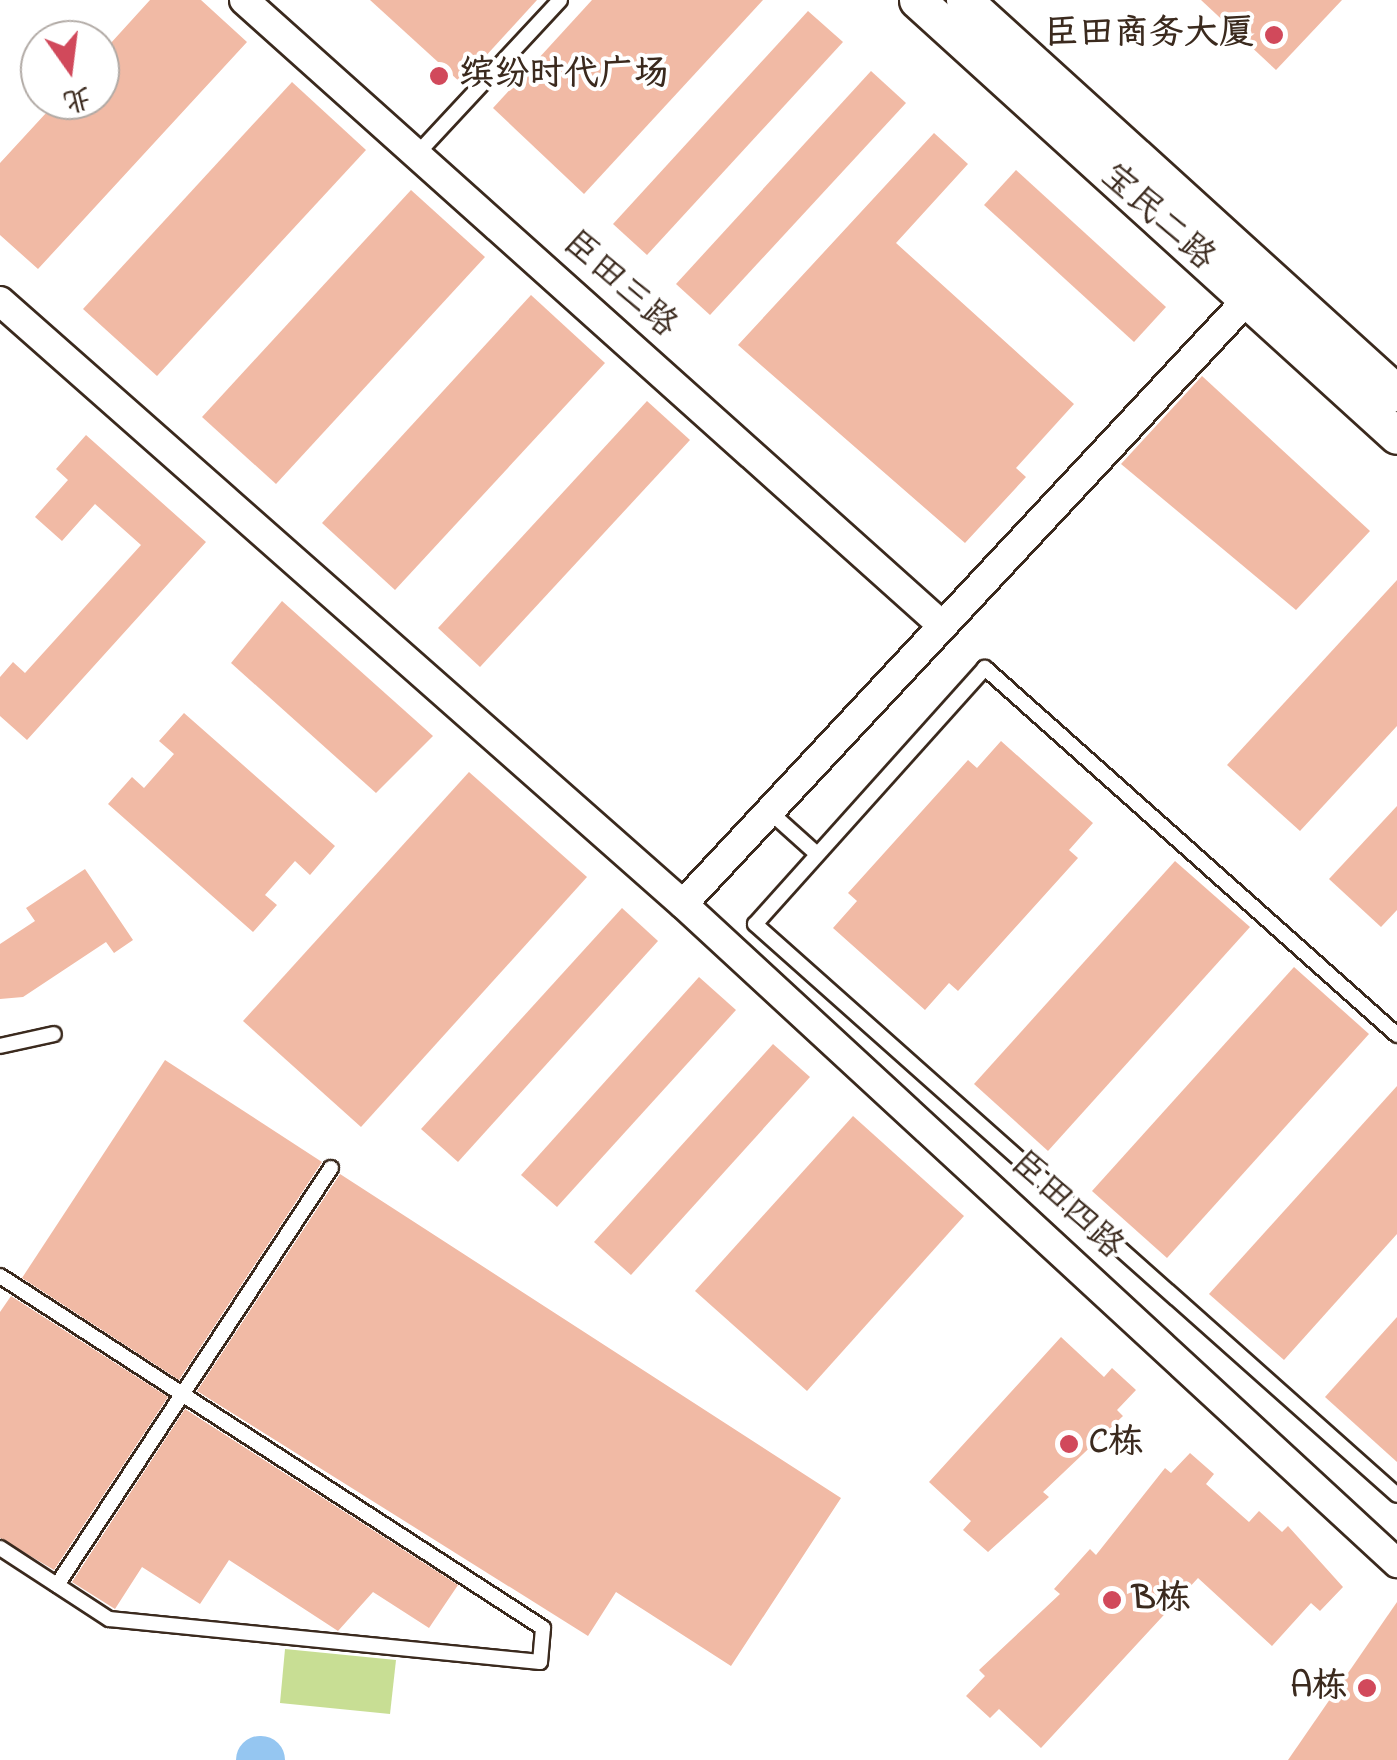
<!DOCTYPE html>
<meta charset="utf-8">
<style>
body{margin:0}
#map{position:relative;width:1397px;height:1760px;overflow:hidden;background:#fff;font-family:"Indie Flower","LXGW WenKai TC",sans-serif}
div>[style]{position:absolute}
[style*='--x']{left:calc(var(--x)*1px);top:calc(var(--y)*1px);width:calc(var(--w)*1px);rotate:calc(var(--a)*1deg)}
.green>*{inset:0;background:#c8de94}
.river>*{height:48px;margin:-24px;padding:0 24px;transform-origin:24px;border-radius:24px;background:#95c6f1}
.building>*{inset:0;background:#f1baa5}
.roads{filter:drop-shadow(2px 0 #3b2a1e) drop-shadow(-2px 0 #3b2a1e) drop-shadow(0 2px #3b2a1e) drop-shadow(0 -2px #3b2a1e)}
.service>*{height:14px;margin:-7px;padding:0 7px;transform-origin:7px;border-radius:7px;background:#fff}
.minor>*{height:28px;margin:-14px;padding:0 14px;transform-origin:14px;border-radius:14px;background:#fff}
.tertiary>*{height:35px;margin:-17.5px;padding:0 17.5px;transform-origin:17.5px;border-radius:17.5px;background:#fff}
.dots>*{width:28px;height:28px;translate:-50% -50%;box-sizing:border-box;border:5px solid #fff;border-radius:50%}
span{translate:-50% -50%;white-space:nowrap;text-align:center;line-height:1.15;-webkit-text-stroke:8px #fff;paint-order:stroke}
.poi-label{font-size:35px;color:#3b2a1e;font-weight:700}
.right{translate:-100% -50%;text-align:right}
.left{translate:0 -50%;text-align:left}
.street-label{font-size:35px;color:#3b2a1e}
.north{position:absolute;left:20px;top:20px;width:100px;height:100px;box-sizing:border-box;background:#fff;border:2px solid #b1aaa5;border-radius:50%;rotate:166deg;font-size:28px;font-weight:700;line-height:40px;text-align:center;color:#3b2a1e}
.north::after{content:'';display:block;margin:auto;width:35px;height:45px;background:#d1495b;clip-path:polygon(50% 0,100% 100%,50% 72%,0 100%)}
</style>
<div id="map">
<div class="green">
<div style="clip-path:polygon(285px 1649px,396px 1660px,390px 1714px,280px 1703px)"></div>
</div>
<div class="river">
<div style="--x:260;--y:1760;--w:1;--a:0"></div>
</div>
<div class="building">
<div style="clip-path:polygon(150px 0,201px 0,247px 42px,38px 269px,0 235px,0 163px,58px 100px,100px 100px,100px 55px)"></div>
<div style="clip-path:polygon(370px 0,537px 0,461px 83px)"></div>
<div style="clip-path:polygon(592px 0,763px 0,584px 194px,493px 108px)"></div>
<div style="clip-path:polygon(1201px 0,1342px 0,1276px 70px)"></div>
<div style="clip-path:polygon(808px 11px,843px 42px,647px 255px,613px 224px)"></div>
<div style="clip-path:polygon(871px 71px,906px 103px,710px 315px,676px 284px)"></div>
<div style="clip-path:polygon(292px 82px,366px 150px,157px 376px,83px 309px)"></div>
<div style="clip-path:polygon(934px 133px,968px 164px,896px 243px,1074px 404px,1016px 468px,1026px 477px,965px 543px,738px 345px)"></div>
<div style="clip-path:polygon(1016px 170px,1166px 307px,1134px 342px,984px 205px)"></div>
<div style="clip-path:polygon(411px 190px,485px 257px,276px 484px,202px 417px)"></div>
<div style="clip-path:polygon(531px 295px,605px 363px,395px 590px,322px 523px)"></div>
<div style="clip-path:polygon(1202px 376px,1370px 531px,1296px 610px,1121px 464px)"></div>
<div style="clip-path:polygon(647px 401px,690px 440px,480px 667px,438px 628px)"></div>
<div style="clip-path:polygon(86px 435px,206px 542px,27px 740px,0 716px,0 677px,13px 662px,25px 673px,141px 545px,95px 504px,62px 541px,35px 517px,68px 480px,56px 469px)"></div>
<div style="clip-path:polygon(1397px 580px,1397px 726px,1300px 831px,1227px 765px)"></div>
<div style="clip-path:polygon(282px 601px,433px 736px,376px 793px,231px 663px)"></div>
<div style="clip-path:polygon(184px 713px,335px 846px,310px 875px,295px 861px,265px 895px,277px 905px,253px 932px,108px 804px,132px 777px,144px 788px,174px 754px,159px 741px)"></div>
<div style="clip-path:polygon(1001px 741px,1093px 823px,1069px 850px,1078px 858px,958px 991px,949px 983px,925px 1010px,833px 928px,857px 901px,848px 893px,968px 760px,977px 768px)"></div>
<div style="clip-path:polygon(469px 772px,587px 877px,361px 1127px,243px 1021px)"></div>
<div style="clip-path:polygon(1397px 806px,1397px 910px,1381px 927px,1329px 879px)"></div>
<div style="clip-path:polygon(1175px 861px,1250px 927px,1048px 1151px,974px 1084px)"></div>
<div style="clip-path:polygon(85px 869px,133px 940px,114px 953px,106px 942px,23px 997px,0 999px,0 944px,35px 921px,26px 908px)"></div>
<div style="clip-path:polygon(622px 908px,658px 941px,458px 1162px,421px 1129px)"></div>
<div style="clip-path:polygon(1294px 967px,1369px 1034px,1167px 1258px,1092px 1191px)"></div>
<div style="clip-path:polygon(699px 977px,736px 1010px,557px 1207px,521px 1175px)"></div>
<div style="clip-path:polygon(773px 1044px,810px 1077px,631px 1275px,594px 1242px)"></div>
<div style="clip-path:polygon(165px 1060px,322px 1162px,179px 1380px,22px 1278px)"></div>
<div style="clip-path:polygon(1397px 1086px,1397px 1234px,1284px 1360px,1209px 1294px)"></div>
<div style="clip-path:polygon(853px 1116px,964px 1216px,807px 1391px,695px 1291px)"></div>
<div style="clip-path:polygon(340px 1174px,841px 1498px,731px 1666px,616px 1592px,588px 1636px,197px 1391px)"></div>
<div style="clip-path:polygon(11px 1296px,168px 1397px,54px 1570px,0 1538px,0 1312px)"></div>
<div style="clip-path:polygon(1397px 1317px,1397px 1462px,1325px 1397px)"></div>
<div style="clip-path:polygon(1061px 1337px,1104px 1377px,1112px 1368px,1136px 1390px,1117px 1410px,1123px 1416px,1043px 1492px,1049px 1497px,988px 1552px,963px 1530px,971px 1521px,929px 1482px)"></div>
<div style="clip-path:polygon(185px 1409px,458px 1585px,429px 1628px,373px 1592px,338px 1631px,229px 1560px,200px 1604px,142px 1567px,115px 1609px,72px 1582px)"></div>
<div style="clip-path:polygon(1190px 1453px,1214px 1474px,1206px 1484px,1249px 1522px,1259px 1511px,1282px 1532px,1288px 1526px,1343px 1587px,1320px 1611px,1311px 1603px,1272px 1646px,1198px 1578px,1041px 1748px,999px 1709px,990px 1718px,966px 1696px,985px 1676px,979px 1670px,1060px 1594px,1054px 1589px,1090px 1549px,1096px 1555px,1165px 1468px,1171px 1473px)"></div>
<div style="clip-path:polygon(1397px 1602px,1397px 1760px,1288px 1760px)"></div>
</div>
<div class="roads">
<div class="service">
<div style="--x:417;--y:154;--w:210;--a:-47.1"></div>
<div style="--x:770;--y:812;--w:63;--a:41.8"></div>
<div style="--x:1397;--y:1035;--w:552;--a:-138.31"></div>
<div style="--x:985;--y:668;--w:344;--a:131.9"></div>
<div style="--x:755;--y:924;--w:859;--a:41.65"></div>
<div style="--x:0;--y:1046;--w:55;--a:-12.5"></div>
<div style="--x:0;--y:1276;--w:647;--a:32.95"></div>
<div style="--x:543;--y:1628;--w:34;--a:95"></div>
<div style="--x:540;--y:1662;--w:433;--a:-174.3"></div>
<div style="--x:109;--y:1619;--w:130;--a:-146.9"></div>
<div style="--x:57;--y:1585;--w:499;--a:-56.7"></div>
</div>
<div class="minor">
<div style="--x:244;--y:0;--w:938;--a:41.85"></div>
<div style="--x:0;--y:301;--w:911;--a:41.44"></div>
<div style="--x:683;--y:904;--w:972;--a:42.71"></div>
<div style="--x:683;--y:904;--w:844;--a:-46.97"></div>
</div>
<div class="tertiary">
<div style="--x:917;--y:0;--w:648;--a:42.25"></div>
<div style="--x:964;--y:0;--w:585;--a:42.23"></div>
</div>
</div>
<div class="dots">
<div style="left:1274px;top:35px;background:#d1495b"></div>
<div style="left:439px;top:76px;background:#d1495b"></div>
<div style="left:1069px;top:1444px;background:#d1495b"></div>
<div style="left:1112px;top:1600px;background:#d1495b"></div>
<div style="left:1367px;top:1688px;background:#d1495b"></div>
</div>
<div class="poi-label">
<span class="right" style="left:1254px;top:35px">臣田商务大厦</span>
<span class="left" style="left:459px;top:76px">缤纷时代广场</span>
<span class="left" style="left:1089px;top:1444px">C栋</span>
<span class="left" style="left:1132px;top:1600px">B栋</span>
<span class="right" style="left:1347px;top:1688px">A栋</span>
</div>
<div class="street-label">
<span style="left:1157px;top:218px;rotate:42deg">宝民二路</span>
<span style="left:619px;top:285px;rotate:42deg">臣田三路</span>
<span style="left:1066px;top:1206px;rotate:43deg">臣田四路</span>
</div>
<div class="north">北</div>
</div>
